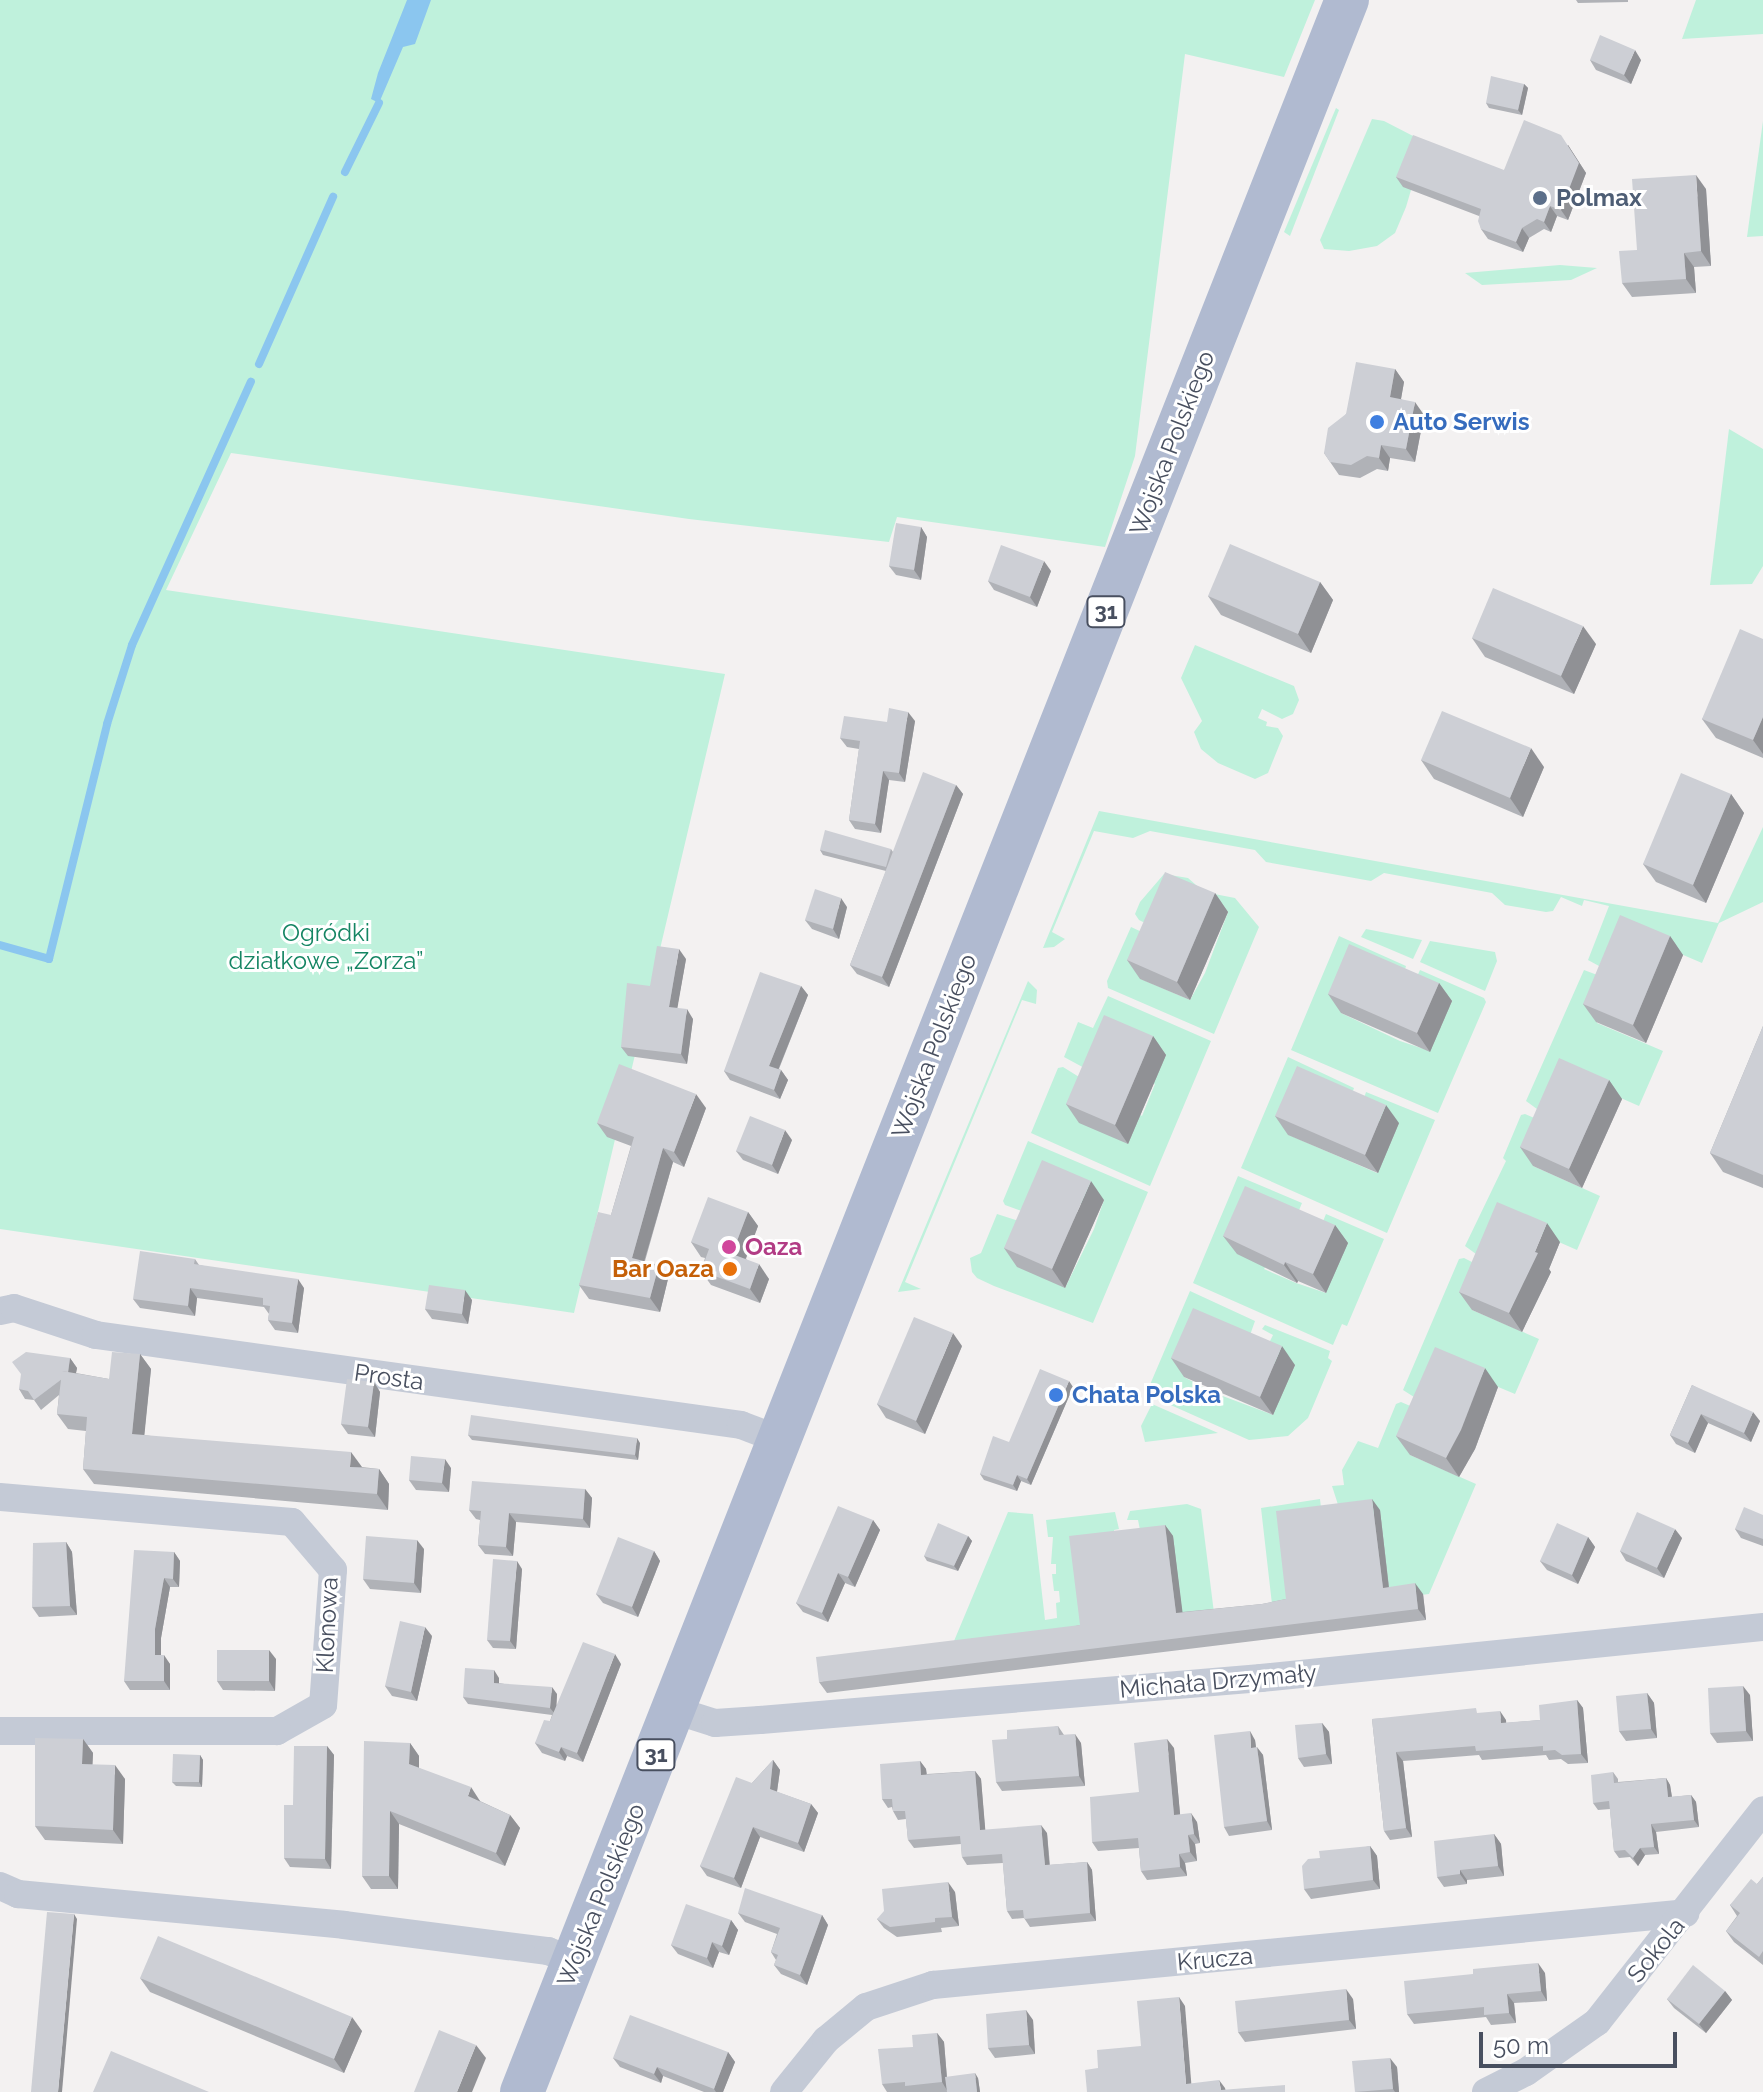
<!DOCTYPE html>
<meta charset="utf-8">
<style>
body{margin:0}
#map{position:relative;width:1763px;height:2092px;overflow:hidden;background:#f3f1f1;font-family:Raleway,sans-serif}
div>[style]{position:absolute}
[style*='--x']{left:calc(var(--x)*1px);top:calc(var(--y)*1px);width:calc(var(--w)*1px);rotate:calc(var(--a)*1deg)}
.green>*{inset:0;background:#bff1dc}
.water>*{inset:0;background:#8bc6ef}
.stream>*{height:8px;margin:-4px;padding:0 4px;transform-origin:4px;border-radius:4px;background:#8bc6ef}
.street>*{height:28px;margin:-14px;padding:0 14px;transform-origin:14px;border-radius:14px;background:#c4cad6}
.primary>*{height:44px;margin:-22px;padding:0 22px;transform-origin:22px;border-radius:22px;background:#b0bad0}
.wall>*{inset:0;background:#b0b2b7}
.shaded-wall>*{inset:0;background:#909195}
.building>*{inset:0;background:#cdcfd5}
.dots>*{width:22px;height:22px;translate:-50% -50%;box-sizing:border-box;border:4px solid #fff;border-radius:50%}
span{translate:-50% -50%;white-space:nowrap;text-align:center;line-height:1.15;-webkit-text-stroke:6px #fff;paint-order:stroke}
.shield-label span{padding:2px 6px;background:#fff;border:2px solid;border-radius:6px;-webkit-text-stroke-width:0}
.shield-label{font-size:22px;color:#484f5f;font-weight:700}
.service-label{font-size:24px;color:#4e5e75;font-weight:700}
.left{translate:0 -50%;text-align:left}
.shop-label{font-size:24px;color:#366cbe;font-weight:700}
.street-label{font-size:24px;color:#484f5f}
.park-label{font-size:24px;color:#148563}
.hotel-label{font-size:24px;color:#b23c85;font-weight:700}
.food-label{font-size:24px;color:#c56008;font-weight:700}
.right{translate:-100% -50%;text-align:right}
.scale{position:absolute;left:1479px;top:2032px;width:198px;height:36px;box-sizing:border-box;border:4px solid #484f5f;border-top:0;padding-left:10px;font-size:24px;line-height:28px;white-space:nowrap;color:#484f5f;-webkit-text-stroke:6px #fff;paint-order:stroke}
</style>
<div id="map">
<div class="green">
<div style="clip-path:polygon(0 0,1315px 0,1284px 77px,1185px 54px,1135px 456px,1105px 547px,897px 517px,889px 542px,689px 519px,231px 453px,166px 590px,725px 674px,574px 1313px,0 1229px)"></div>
<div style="clip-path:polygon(1696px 0,1763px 0,1763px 34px,1682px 39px)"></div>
<div style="clip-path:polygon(1336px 108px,1339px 110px,1290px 236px,1284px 232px)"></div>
<div style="clip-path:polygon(1372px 119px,1384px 121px,1415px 137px,1411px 190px,1406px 207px,1395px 233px,1377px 246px,1349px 251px,1324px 249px,1320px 240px)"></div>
<div style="clip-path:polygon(1763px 121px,1763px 236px,1747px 237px)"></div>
<div style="clip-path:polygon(1560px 265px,1597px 268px,1571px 280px,1482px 285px,1465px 273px)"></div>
<div style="clip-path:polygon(1729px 429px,1763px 449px,1763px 566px,1752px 584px,1710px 585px)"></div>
<div style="clip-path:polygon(1195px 645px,1294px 686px,1299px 700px,1293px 714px,1282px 719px,1262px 709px,1258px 718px,1267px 722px,1266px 726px,1278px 728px,1283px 736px,1268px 773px,1255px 779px,1218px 763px,1201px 749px,1194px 732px,1202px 721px,1181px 678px)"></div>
<div style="clip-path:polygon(1099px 811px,1718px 923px,1763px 827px,1763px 902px,1719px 923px,1702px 963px,1634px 934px,1604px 956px,1599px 966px,1588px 960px,1609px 906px,1584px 900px,1582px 906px,1561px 897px,1553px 911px,1546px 912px,1505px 905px,1492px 893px,1384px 873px,1371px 881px,1266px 862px,1255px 850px,1150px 831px,1133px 838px,1094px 831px,1052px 932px,1065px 939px,1054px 947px,1043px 948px)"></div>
<div style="clip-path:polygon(1164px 874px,1188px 878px,1204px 892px,1235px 898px,1259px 927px,1214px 1034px,1108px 988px,1107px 981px,1131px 927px,1144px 933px,1141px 979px,1190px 1000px,1205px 973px,1228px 912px,1143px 922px,1139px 920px,1135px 914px,1140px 902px)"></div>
<div style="clip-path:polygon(1366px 929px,1422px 940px,1413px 959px,1361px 937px)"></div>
<div style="clip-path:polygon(1339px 936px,1406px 966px,1404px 973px,1341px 1013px,1400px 1041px,1430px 1051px,1413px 985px,1420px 970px,1484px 998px,1486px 1002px,1438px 1113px,1291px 1050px)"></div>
<div style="clip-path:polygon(1430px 941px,1495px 952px,1497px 961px,1485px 991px,1420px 962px)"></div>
<div style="clip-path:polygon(1584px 970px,1600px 976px,1597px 1023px,1663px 1051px,1639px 1106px,1573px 1077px,1537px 1109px,1526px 1101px)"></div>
<div style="clip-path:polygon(1028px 981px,1037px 990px,1036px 1004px,1022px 1000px,905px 1282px,921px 1289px,898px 1292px)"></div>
<div style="clip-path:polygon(1108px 996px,1211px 1041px,1150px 1186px,1031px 1133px,1058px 1068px,1063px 1067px,1142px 1116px,1155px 1084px,1088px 1070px,1064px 1057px,1078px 1022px,1093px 1028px)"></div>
<div style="clip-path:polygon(1288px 1057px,1354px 1088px,1349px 1102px,1289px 1135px,1377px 1173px,1361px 1107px,1366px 1092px,1435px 1120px,1387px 1233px,1241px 1168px)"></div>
<div style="clip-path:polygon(1525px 1114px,1539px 1120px,1533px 1166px,1600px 1196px,1577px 1250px,1511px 1221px,1476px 1254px,1465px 1246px,1506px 1161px,1503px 1158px,1521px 1115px)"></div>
<div style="clip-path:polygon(1028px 1141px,1148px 1192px,1093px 1323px,994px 1286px,977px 1278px,972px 1272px,970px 1258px,981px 1253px,997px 1214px,1022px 1222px,1065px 1288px,1094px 1229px,1104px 1200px,1027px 1213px,1005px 1205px,1003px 1201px)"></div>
<div style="clip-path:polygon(1238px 1176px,1302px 1203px,1295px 1220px,1264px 1269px,1296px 1283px,1326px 1293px,1319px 1231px,1326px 1214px,1384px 1239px,1347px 1326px,1342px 1324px,1333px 1345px,1193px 1283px)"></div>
<div style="clip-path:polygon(1464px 1258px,1476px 1264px,1472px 1310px,1539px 1339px,1515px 1394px,1448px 1366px,1414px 1397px,1403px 1390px,1459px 1259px)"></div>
<div style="clip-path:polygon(1190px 1291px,1255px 1321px,1249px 1338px,1184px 1377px,1212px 1392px,1273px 1415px,1269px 1343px,1273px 1335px,1262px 1329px,1265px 1325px,1330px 1351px,1328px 1358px,1332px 1361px,1308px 1418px,1288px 1436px,1249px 1440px,1146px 1394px)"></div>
<div style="clip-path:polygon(1401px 1402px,1415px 1408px,1410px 1455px,1476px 1484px,1429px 1594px,1273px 1613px,1261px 1508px,1320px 1499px,1322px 1517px,1341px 1514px,1332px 1486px,1344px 1485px,1342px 1470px,1358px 1441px,1378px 1448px,1396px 1404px)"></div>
<div style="clip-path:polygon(1152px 1404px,1218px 1433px,1145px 1442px,1141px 1426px)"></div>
<div style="clip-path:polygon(1187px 1504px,1201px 1509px,1215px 1621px,949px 1653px,1008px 1512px,1033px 1514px,1045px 1620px,1057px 1618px,1056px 1603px,1060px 1602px,1059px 1591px,1054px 1591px,1052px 1574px,1056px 1574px,1056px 1564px,1051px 1564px,1053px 1537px,1048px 1537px,1046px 1520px,1115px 1512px,1119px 1529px,1114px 1530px,1116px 1543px,1140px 1530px,1138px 1520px,1127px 1520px,1130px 1511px)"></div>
</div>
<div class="water">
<div style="clip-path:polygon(407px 0,431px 0,415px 44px,403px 47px,379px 103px,371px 99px,378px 73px)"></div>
</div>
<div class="stream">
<div style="--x:345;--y:172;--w:77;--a:-63.8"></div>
<div style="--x:259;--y:364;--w:183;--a:-66.1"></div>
<div style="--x:0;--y:945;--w:51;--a:15.9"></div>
<div style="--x:49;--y:959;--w:242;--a:-76.1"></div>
<div style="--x:107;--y:724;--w:83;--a:-72.4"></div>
<div style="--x:132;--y:645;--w:289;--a:-65.7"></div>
</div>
<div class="street">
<div style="--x:0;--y:1311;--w:14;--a:-12"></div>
<div style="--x:14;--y:1308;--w:86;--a:18.2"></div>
<div style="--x:96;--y:1335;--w:651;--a:7.94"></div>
<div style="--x:741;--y:1425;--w:42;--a:21"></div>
<div style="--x:0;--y:1497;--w:293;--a:4.9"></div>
<div style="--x:292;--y:1522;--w:63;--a:49.5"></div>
<div style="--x:333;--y:1570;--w:135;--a:94.2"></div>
<div style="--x:323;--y:1705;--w:53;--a:150.5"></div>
<div style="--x:277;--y:1731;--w:277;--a:180"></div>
<div style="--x:674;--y:1710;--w:43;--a:17.6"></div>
<div style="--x:715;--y:1723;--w:45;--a:-3.8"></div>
<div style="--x:760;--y:1720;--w:503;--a:-4.79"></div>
<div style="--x:1261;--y:1678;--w:505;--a:-5.8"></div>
<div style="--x:0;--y:1886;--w:20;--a:24"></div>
<div style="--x:18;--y:1894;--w:327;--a:5.4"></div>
<div style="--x:344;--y:1925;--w:206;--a:7.3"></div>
<div style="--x:548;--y:1951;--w:29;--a:22"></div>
<div style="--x:784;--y:2092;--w:67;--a:-51.1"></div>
<div style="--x:826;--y:2040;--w:52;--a:-39.5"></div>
<div style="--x:866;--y:2007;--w:71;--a:-18.2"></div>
<div style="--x:933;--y:1985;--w:756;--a:-5.46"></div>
<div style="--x:1486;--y:2092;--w:45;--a:-26.6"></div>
<div style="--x:1526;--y:2072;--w:87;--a:-35.2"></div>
<div style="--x:1597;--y:2022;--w:269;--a:-51.9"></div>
</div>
<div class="primary">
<div style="--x:522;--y:2092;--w:2249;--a:-68.48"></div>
</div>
<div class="wall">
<div style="clip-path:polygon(1576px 0,1628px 0,1628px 2px,1578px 3px)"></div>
<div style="clip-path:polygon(1590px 60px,1641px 60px,1631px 84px,1596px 70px)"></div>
<div style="clip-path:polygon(1524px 84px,1528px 88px,1522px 115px,1489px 108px,1486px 103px)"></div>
<div style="clip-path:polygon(1568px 145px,1586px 173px,1568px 220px,1557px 216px,1551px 232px,1544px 229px,1529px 238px,1523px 252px,1488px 239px,1481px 229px,1479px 216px,1403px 187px,1396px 177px,1504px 170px)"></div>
<div style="clip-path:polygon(1706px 189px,1711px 266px,1694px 267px,1696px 293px,1632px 297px,1622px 283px,1637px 250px)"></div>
<div style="clip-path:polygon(1395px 369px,1404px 382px,1401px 399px,1424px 415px,1415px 462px,1390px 458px,1388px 471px,1377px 469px,1360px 478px,1339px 475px,1324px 453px,1346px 414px)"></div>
<div style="clip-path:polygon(921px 527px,927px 537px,921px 580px,896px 575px,889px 566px)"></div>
<div style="clip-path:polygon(1051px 571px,1037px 607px,994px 590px,988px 581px)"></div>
<div style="clip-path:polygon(1320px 582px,1333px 600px,1311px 653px,1221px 615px,1208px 596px)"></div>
<div style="clip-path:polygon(1472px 638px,1596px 644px,1574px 694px,1485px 657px)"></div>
<div style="clip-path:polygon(1763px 639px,1763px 758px,1716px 738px,1702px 719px)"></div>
<div style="clip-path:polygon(915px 721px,905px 782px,889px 780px,881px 833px,855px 829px,849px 820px,859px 749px,847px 747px,840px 738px,887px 722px)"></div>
<div style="clip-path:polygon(1421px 760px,1544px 767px,1523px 817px,1434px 779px)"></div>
<div style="clip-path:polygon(956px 785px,963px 794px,889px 987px,857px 974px,850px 965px,886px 871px,823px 855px,820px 850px,891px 849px,893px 852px)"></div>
<div style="clip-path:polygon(1731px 794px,1744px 813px,1706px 903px,1656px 882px,1643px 864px)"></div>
<div style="clip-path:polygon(1215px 893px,1228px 912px,1190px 1000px,1140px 979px,1127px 960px)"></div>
<div style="clip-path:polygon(847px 907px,839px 939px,812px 929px,805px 920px)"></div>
<div style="clip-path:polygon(1670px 936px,1683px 955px,1646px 1043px,1596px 1022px,1583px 1004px)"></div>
<div style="clip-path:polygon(686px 959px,677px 1008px,693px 1019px,687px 1064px,628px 1056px,621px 1047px,650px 986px)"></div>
<div style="clip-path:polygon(1439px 983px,1452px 1001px,1430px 1052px,1341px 1013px,1328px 994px)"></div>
<div style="clip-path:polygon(801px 986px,808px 995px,779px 1069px,781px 1070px,788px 1080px,780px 1099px,730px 1080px,724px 1071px)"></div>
<div style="clip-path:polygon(1763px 1026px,1763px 1188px,1723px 1172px,1710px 1153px)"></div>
<div style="clip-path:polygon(1153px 1036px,1166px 1055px,1128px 1144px,1079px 1123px,1066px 1104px)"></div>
<div style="clip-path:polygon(1609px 1080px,1622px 1099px,1582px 1188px,1533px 1166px,1520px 1147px)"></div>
<div style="clip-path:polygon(706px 1108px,684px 1167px,673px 1162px,645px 1261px,668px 1279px,660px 1312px,589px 1299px,579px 1285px,611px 1215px,631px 1146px,607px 1137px,597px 1123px)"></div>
<div style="clip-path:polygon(1275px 1116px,1399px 1123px,1378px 1173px,1288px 1135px)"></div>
<div style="clip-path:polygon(792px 1140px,778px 1174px,743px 1160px,736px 1151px)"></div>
<div style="clip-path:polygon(1104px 1200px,1065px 1288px,1017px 1267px,1004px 1248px)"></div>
<div style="clip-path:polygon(748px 1212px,758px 1226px,746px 1259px,769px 1279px,760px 1303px,711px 1285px,701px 1271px,705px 1258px,701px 1257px,691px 1242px)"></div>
<div style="clip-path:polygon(1335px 1225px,1348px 1243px,1326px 1293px,1298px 1281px,1297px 1283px,1237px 1254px,1223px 1236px)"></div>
<div style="clip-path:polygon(1560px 1242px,1549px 1269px,1551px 1272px,1522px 1332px,1472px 1310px,1459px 1292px)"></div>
<div style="clip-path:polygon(195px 1259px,199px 1265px,304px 1288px,298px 1333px,275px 1330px,268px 1320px,269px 1314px,264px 1307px,197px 1298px,195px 1316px,140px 1308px,133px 1299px)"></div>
<div style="clip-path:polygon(472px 1300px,468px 1324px,432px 1319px,425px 1309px)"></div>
<div style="clip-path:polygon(962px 1346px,925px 1434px,886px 1418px,877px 1404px)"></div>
<div style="clip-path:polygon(140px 1354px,151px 1369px,144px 1435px,362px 1467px,379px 1469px,389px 1484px,388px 1510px,94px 1484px,83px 1469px,86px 1431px,68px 1429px,57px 1414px,59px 1395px,41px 1410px,34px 1400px,25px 1399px,19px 1389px,70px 1358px,77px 1368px,76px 1373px,109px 1379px)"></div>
<div style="clip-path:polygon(1171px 1358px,1295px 1365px,1273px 1415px,1184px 1377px)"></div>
<div style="clip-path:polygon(374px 1382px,380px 1392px,375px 1437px,348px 1434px,341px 1424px)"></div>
<div style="clip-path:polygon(1692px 1385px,1760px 1421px,1751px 1442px,1708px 1423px,1695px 1453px,1676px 1444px,1670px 1435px)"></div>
<div style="clip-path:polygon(1073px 1387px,1031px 1485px,1021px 1481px,1017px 1491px,984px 1480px,980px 1474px)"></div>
<div style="clip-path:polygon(1498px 1387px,1475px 1449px,1459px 1477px,1410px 1455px,1396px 1436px)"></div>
<div style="clip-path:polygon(468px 1435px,640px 1443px,638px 1460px,472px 1440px)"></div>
<div style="clip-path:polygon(451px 1468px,449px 1492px,416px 1490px,409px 1480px)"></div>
<div style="clip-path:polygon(585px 1489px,592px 1498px,590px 1528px,516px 1522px,513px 1556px,485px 1554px,478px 1545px,480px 1520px,476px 1519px,469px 1510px)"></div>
<div style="clip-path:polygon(1380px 1510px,1389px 1587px,1423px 1594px,1426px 1620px,827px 1693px,819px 1682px,1080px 1625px,1165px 1525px,1173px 1536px,1182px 1612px,1262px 1604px,1286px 1599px)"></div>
<div style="clip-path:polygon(1763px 1515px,1763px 1546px,1741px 1538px,1735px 1529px)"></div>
<div style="clip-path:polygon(873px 1520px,880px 1530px,855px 1587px,845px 1583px,828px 1622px,803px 1612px,796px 1603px)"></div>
<div style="clip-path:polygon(968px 1536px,972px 1541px,958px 1571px,927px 1561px,924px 1556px)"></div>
<div style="clip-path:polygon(1588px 1537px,1595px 1547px,1578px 1584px,1547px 1570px,1540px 1561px)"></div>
<div style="clip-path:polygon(1682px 1538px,1664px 1578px,1626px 1561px,1620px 1551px)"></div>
<div style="clip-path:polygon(66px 1542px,72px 1552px,77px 1615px,39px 1617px,32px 1607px)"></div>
<div style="clip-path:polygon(424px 1549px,421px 1593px,370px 1589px,363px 1579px)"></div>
<div style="clip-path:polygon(654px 1551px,660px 1561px,638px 1617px,603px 1603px,596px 1594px)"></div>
<div style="clip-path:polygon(174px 1552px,180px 1561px,179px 1587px,170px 1587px,161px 1638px,161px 1655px,170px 1664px,170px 1690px,130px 1690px,124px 1681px)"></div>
<div style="clip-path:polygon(522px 1569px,516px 1649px,493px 1648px,487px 1640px)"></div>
<div style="clip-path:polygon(432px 1636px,417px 1701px,392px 1696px,385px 1686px)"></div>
<div style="clip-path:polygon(276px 1659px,275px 1691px,223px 1690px,217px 1681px)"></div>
<div style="clip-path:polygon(621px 1664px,583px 1762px,567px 1756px,565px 1761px,542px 1753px,535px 1743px,550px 1721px,552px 1715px,468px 1704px,463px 1697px,499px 1678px,499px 1683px,557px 1694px,556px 1705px)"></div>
<div style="clip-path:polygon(1647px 1693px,1654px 1703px,1657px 1738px,1626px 1741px,1619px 1731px)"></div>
<div style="clip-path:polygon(1750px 1695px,1753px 1741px,1717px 1743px,1710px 1733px)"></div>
<div style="clip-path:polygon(1577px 1700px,1583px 1708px,1588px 1763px,1568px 1764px,1561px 1759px,1549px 1760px,1546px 1755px,1482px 1760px,1479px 1755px,1403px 1761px,1412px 1837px,1390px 1840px,1384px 1831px,1372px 1719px,1479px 1713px,1506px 1720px,1506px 1723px,1540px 1720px)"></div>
<div style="clip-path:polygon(1322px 1723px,1329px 1732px,1332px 1764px,1304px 1767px,1298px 1758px)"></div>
<div style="clip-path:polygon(1058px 1726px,1064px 1735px,1081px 1743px,1085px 1786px,1002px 1791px,996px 1782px,1007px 1739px)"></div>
<div style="clip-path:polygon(83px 1739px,93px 1753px,92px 1765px,125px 1779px,123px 1844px,45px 1840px,35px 1826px)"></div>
<div style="clip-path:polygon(1255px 1740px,1256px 1747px,1263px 1755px,1272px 1830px,1229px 1836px,1224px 1827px)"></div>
<div style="clip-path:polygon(410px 1743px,419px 1756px,419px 1768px,480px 1801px,510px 1815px,520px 1828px,505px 1866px,399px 1824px,398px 1889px,371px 1889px,362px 1876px)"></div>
<div style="clip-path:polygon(327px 1746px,334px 1755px,331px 1869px,290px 1867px,284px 1858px,293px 1805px)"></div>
<div style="clip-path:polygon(1174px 1748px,1180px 1815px,1197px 1822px,1200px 1843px,1195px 1844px,1197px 1861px,1185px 1863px,1187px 1876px,1147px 1880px,1141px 1871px,1139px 1848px,1098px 1851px,1092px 1842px,1139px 1792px)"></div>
<div style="clip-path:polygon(200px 1755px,203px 1760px,202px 1787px,176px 1786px,172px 1782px)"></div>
<div style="clip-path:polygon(773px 1760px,780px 1770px,777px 1792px,811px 1804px,818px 1813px,804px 1852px,760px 1837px,741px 1888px,707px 1876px,700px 1866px,752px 1783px)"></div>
<div style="clip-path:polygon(920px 1761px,926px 1769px,927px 1774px,975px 1771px,981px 1779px,985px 1830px,1047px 1833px,1050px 1865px,1087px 1862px,1092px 1870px,1096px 1921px,1030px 1927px,1024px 1918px,1012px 1919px,1007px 1911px,1003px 1863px,967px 1865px,962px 1857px,961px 1844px,914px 1848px,908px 1840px,906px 1819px,898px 1820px,893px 1811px,892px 1807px,888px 1808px,882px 1799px)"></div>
<div style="clip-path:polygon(1613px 1772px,1618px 1779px,1618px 1782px,1666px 1778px,1670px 1785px,1672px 1797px,1691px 1795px,1696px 1802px,1699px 1827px,1656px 1832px,1659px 1854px,1645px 1855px,1638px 1866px,1630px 1857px,1619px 1858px,1614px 1851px,1610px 1809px,1598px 1810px,1593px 1803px)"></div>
<div style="clip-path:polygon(1494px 1834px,1501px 1844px,1504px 1876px,1467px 1880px,1467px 1884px,1444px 1887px,1437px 1877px)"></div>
<div style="clip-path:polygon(1370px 1846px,1377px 1856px,1380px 1889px,1311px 1899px,1304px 1889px,1320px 1858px)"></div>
<div style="clip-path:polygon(1763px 1877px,1763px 1965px,1734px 1942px,1726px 1931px,1737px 1916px,1730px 1905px,1757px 1884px)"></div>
<div style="clip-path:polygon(955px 1892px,959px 1926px,941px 1928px,942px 1932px,897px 1937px,884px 1928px,877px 1919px)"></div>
<div style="clip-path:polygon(738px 1913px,822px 1915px,828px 1925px,807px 1985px,781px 1974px,774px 1965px,776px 1960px,771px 1952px,777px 1934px,745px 1922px)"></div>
<div style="clip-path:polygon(731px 1920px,738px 1930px,729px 1955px,719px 1952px,713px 1968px,678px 1954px,671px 1945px)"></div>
<div style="clip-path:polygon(1545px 1973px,1547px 2001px,1514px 2003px,1516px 2023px,1491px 2025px,1486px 2017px,1414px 2024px,1407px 2014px)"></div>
<div style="clip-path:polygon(140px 1978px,362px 2031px,344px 2073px,150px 1992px)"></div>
<div style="clip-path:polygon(1725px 1991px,1732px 2000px,1706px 2033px,1674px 2008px,1667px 1999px)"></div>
<div style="clip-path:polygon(1353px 1999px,1356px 2029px,1245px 2042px,1238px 2032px)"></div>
<div style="clip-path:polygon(1033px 2020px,1035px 2054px,995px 2058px,988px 2048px)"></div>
<div style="clip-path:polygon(937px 2033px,944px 2042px,947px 2077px,978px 2078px,980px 2092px,887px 2092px,882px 2084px,913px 2047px)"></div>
<div style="clip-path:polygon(728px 2052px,735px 2062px,723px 2092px,704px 2092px,663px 2076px,661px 2083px,620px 2067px,613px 2058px)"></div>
<div style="clip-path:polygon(1397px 2067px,1399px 2092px,1355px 2092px)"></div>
</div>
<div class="shaded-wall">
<div style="clip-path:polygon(1635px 50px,1641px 60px,1631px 84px,1624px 75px)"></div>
<div style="clip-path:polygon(1524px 84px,1528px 88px,1522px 115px,1518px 110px)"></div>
<div style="clip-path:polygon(1568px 145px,1586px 173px,1568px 220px,1561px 210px)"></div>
<div style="clip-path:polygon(1696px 175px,1706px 189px,1711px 266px,1701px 251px)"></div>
<div style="clip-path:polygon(1550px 206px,1557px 216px,1551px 232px,1544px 222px)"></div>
<div style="clip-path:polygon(1522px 228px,1529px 238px,1523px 252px,1516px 242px)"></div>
<div style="clip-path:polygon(1684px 253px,1694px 267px,1696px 293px,1686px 279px)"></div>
<div style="clip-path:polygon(1395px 369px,1404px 382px,1399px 410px,1390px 397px)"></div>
<div style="clip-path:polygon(1415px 402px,1424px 415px,1415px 462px,1406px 449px)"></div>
<div style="clip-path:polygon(1381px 445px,1390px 458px,1388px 471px,1379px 458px)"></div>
<div style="clip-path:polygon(921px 527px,927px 537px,921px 580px,914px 570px)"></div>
<div style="clip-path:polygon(1044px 561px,1051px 571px,1037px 607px,1030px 597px)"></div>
<div style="clip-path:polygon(1320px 582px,1333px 600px,1311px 653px,1298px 634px)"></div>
<div style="clip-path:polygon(1583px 626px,1596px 644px,1574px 694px,1561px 676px)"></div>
<div style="clip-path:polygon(908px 712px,915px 721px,905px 782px,899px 773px)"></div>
<div style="clip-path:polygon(1763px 717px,1763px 754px,1753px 740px)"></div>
<div style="clip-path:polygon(1531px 748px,1544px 767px,1523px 817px,1510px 798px)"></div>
<div style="clip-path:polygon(883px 771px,889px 780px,881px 833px,875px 824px)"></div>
<div style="clip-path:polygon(956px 785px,963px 794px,889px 987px,882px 977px)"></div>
<div style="clip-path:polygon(1731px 794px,1744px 813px,1706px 903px,1693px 885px)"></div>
<div style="clip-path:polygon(1215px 893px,1228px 912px,1190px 1000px,1177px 982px)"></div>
<div style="clip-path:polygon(841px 898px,847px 907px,839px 939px,833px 929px)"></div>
<div style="clip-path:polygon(1670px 936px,1683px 955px,1646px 1043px,1633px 1025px)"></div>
<div style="clip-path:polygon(679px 949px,686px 959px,676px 1016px,669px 1007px)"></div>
<div style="clip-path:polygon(1439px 983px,1452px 1001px,1430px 1052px,1417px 1033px)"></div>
<div style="clip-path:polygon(801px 986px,808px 995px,776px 1075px,769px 1066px)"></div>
<div style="clip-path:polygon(687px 1009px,693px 1019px,687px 1064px,681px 1054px)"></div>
<div style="clip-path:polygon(1153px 1036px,1166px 1055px,1128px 1144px,1115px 1125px)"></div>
<div style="clip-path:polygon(781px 1070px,788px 1080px,780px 1099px,774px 1090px)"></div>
<div style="clip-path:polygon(1609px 1080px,1622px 1099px,1582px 1188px,1569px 1169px)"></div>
<div style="clip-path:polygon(696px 1094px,706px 1108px,684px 1167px,674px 1152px)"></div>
<div style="clip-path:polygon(1386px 1105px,1399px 1123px,1378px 1173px,1365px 1155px)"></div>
<div style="clip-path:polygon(785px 1130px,792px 1140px,778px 1174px,772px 1165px)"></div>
<div style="clip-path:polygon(663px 1148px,673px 1162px,641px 1272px,632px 1258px)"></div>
<div style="clip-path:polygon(1091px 1181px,1104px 1200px,1065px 1288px,1052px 1269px)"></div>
<div style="clip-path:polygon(748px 1212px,758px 1226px,742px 1268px,732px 1254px)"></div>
<div style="clip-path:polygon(1547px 1223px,1560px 1242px,1549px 1269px,1551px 1272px,1522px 1332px,1509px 1313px)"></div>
<div style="clip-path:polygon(1335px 1225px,1348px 1243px,1326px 1293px,1313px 1274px)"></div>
<div style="clip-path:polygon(1285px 1262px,1298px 1281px,1297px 1283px,1284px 1265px)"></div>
<div style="clip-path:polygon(759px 1264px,769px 1279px,760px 1303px,750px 1289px)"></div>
<div style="clip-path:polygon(659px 1265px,668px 1279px,660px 1312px,650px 1298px)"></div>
<div style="clip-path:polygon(298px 1279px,304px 1288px,298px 1333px,292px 1323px)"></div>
<div style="clip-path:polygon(190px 1288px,197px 1298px,195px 1316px,188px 1306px)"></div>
<div style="clip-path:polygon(465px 1290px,472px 1300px,468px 1324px,462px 1314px)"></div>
<div style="clip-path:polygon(953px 1333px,962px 1346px,925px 1434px,916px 1421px)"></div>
<div style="clip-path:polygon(1282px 1346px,1295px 1365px,1273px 1415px,1260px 1397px)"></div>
<div style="clip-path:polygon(140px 1354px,151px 1369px,143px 1449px,132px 1434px)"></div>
<div style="clip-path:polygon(70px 1358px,77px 1368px,74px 1383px,68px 1374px)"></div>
<div style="clip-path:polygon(1485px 1368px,1498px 1387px,1475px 1449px,1459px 1477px,1446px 1458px)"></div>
<div style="clip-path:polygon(1069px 1381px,1073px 1387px,1031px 1485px,1027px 1479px)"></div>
<div style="clip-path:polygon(374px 1382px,380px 1392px,375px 1437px,368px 1427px)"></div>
<div style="clip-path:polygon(1753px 1412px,1760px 1421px,1751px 1442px,1744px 1433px)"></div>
<div style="clip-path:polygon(1701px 1414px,1708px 1423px,1695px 1453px,1688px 1443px)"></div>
<div style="clip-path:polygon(637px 1438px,640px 1443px,638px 1460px,635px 1455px)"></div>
<div style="clip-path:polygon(351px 1452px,362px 1467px,350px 1467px)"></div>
<div style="clip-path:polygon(445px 1459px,451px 1468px,449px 1492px,442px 1483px)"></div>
<div style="clip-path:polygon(379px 1469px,389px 1484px,388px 1510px,377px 1494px)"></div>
<div style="clip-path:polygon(1017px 1475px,1021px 1481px,1017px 1491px,1013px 1485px)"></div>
<div style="clip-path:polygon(585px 1489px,592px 1498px,590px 1528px,583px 1519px)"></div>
<div style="clip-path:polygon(1372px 1499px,1380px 1510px,1390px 1598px,1383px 1588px)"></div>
<div style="clip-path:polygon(509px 1513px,516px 1522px,513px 1556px,506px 1547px)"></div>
<div style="clip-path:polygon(873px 1520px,880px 1530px,855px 1587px,848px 1577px)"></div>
<div style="clip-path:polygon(1165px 1525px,1173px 1536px,1184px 1624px,1176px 1613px)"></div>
<div style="clip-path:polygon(1675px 1529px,1682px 1538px,1664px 1578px,1657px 1568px)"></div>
<div style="clip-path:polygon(968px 1536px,972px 1541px,958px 1571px,954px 1566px)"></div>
<div style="clip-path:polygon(1588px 1537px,1595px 1547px,1578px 1584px,1572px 1575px)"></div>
<div style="clip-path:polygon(417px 1540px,424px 1549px,421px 1593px,414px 1583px)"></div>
<div style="clip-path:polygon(66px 1542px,72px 1552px,77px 1615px,70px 1606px)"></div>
<div style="clip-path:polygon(654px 1551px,660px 1561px,638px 1617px,632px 1607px)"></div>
<div style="clip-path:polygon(174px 1552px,180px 1561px,179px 1587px,173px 1579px)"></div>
<div style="clip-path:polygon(517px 1561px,522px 1569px,516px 1649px,510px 1641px)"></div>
<div style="clip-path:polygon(838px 1573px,845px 1583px,828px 1622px,822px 1613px)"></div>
<div style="clip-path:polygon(164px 1578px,170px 1587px,161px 1638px,161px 1664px,155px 1655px,155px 1629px)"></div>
<div style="clip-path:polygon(1415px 1583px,1423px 1594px,1426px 1620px,1418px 1609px)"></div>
<div style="clip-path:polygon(425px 1627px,432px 1636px,417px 1701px,411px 1692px)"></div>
<div style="clip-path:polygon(269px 1650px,276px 1659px,275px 1691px,269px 1681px)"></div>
<div style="clip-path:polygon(615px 1654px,621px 1664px,583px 1762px,577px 1753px)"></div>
<div style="clip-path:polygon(164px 1655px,170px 1664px,170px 1690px,164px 1681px)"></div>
<div style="clip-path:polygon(494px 1670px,499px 1678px,499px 1690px,494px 1683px)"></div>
<div style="clip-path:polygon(1743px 1686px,1750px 1695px,1753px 1741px,1746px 1731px)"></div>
<div style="clip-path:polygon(552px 1687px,557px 1694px,556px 1715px,550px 1708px)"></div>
<div style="clip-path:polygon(1647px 1693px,1654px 1703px,1657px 1738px,1651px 1729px)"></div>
<div style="clip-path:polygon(1577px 1700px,1583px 1708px,1588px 1763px,1581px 1754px)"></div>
<div style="clip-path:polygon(1500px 1711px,1506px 1720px,1507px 1732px,1501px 1723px)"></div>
<div style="clip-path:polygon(1322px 1723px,1329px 1732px,1332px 1764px,1326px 1754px)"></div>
<div style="clip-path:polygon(1250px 1731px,1255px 1740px,1257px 1756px,1251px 1748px)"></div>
<div style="clip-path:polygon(1075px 1734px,1081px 1743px,1085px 1786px,1079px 1776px)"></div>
<div style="clip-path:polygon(83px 1739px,93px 1753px,92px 1778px,82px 1764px)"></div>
<div style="clip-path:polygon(1167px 1739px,1174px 1748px,1181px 1824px,1174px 1815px)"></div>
<div style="clip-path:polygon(410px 1743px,419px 1756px,419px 1777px,409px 1764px)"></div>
<div style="clip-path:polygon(327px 1746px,334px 1755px,331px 1869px,325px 1859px)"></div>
<div style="clip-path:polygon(561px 1747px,567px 1756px,565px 1761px,559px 1752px)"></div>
<div style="clip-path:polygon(1257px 1747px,1263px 1755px,1272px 1830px,1267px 1821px)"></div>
<div style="clip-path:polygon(1396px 1752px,1403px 1761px,1412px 1837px,1406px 1828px)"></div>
<div style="clip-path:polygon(200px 1755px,203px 1760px,202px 1787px,199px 1782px)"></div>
<div style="clip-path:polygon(773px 1760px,780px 1770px,776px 1798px,770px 1789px)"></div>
<div style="clip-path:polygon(920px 1761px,926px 1769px,927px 1783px,921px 1775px)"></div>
<div style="clip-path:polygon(115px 1765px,125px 1779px,123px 1844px,113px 1830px)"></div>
<div style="clip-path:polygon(975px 1771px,981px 1779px,986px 1838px,980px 1830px)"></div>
<div style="clip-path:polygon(1666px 1778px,1670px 1785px,1673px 1804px,1668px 1797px)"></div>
<div style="clip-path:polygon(471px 1787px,480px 1801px,477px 1809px,468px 1796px)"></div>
<div style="clip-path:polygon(1691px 1795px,1696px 1802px,1699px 1827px,1694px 1820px)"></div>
<div style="clip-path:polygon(811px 1804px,818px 1813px,804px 1852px,798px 1843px)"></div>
<div style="clip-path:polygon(390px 1811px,399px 1824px,398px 1889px,389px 1876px)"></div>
<div style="clip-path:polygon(1191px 1813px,1197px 1822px,1200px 1843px,1194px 1834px)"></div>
<div style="clip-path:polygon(510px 1815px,520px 1828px,505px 1866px,496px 1853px)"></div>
<div style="clip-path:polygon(1651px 1824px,1656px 1832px,1659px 1854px,1654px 1847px)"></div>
<div style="clip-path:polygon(1041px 1825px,1047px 1833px,1050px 1873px,1045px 1865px)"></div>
<div style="clip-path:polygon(753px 1827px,760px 1837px,741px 1888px,734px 1878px)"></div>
<div style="clip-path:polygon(1494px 1834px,1501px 1844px,1504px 1876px,1498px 1866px)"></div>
<div style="clip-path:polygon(1188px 1835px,1195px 1844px,1197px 1861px,1190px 1852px)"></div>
<div style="clip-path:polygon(1370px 1846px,1377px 1856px,1380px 1889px,1373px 1880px)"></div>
<div style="clip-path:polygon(1640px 1848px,1645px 1855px,1638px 1866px,1633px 1858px)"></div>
<div style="clip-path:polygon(1179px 1854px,1185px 1863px,1187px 1876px,1180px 1867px)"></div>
<div style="clip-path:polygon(1087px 1862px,1092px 1870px,1096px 1921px,1090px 1913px)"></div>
<div style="clip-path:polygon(1460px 1870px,1467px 1880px,1467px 1884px,1460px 1874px)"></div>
<div style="clip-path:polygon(948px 1882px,955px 1892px,959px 1926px,952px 1917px)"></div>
<div style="clip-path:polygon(74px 1914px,77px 1919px,62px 2092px,58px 2092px)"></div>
<div style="clip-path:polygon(822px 1915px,828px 1925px,807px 1985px,800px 1975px)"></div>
<div style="clip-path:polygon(731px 1920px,738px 1930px,729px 1955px,722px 1946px)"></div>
<div style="clip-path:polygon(712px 1942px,719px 1952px,713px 1968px,707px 1958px)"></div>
<div style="clip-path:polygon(1538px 1963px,1545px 1973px,1547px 2001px,1541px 1991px)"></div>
<div style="clip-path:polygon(1346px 1989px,1353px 1999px,1356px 2029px,1349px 2020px)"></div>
<div style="clip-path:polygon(1725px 1991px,1732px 2000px,1706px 2033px,1699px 2024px)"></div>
<div style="clip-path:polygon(1507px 1994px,1514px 2003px,1516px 2023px,1509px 2013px)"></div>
<div style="clip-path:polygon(1179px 1997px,1185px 2006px,1192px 2092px,1186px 2084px)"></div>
<div style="clip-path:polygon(1026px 2010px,1033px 2020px,1035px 2054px,1029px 2045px)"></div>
<div style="clip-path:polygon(352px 2017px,362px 2031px,344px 2073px,334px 2059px)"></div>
<div style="clip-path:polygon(937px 2033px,944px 2042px,948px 2092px,942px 2082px)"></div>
<div style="clip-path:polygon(476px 2045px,486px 2058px,472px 2092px,457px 2092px)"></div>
<div style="clip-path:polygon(728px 2052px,735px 2062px,723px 2092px,716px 2092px,714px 2089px)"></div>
<div style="clip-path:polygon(1390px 2058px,1397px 2067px,1399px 2092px,1395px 2092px,1393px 2089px)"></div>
<div style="clip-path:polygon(657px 2067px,663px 2076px,661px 2083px,654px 2074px)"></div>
<div style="clip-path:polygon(975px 2073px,978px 2078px,980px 2092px,977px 2092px)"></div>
<div style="clip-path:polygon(1219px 2080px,1225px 2088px,1226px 2092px,1221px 2090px)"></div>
</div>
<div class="building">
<div style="clip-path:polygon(1600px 35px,1635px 50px,1624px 75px,1590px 60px)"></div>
<div style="clip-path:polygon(1491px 76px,1524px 84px,1518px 110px,1486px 103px)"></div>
<div style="clip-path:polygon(1524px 120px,1561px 135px,1579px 163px,1561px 210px,1550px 206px,1544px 222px,1537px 219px,1522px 228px,1516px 242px,1481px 229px,1478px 221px,1481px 209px,1396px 177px,1413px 135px,1504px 170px)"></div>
<div style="clip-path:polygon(1696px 175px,1701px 251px,1684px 253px,1686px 279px,1622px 283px,1619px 251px,1637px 250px,1632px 179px)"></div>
<div style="clip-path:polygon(1356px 362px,1395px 369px,1390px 397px,1415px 402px,1406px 449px,1381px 445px,1379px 458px,1367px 456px,1351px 465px,1330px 462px,1324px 453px,1328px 428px,1346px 414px)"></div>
<div style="clip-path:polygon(896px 523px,921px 527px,914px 570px,889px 566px)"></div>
<div style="clip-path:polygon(1230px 544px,1320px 582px,1298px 634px,1208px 596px)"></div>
<div style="clip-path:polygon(1001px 545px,1044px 561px,1030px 597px,988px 581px)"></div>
<div style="clip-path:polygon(1493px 588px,1583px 626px,1561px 676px,1472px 638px)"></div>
<div style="clip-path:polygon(1740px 629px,1763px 639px,1763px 717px,1753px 740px,1702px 719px)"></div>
<div style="clip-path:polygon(889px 708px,908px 712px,899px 773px,883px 771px,875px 824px,849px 820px,860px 741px,840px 738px,844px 716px,887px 722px)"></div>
<div style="clip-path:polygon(1442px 711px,1531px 748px,1510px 798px,1421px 760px)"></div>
<div style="clip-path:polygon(923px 772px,956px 785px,882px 977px,850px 965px)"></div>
<div style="clip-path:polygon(1681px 773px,1731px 794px,1693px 885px,1643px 864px)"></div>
<div style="clip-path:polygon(825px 830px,891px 849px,886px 867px,820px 850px)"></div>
<div style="clip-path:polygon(1165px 872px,1215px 893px,1177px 982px,1127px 960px)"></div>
<div style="clip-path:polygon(815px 889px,841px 898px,833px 929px,805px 920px)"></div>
<div style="clip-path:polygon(1620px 915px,1670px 936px,1633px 1025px,1583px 1004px)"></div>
<div style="clip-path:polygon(1349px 944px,1439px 983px,1417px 1033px,1328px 994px)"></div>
<div style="clip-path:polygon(657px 946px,679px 949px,669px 1007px,687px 1009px,681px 1054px,621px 1047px,627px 983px,650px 986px)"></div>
<div style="clip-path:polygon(760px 972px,801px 986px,769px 1066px,781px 1070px,774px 1090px,724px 1071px)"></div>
<div style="clip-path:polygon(1104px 1015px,1153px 1036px,1115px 1125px,1066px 1104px)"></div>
<div style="clip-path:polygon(1763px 1026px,1763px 1175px,1710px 1153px)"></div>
<div style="clip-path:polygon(1559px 1058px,1609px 1080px,1569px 1169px,1520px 1147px)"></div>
<div style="clip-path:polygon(619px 1064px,696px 1094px,674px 1152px,663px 1148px,632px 1258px,659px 1265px,650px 1298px,579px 1285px,598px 1212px,611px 1215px,634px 1137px,597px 1123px)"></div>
<div style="clip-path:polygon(1297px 1066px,1386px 1105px,1365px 1155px,1275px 1116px)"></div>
<div style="clip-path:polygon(750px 1116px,785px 1130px,772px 1165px,736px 1151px)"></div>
<div style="clip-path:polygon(1042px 1160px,1091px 1181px,1052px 1269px,1004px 1248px)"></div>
<div style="clip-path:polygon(1245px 1186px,1335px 1225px,1313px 1274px,1285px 1262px,1284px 1265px,1223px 1236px)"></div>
<div style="clip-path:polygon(708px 1197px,748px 1212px,732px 1254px,759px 1264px,750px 1289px,701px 1271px,709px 1249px,691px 1242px)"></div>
<div style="clip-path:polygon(1497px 1202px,1547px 1223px,1535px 1252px,1538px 1253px,1509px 1313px,1459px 1292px)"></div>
<div style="clip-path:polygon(140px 1251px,195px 1259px,194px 1264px,298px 1279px,292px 1323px,268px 1320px,270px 1306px,263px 1305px,263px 1298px,190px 1288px,188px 1306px,133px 1299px)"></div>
<div style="clip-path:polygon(429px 1285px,465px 1290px,462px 1314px,425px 1309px)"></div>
<div style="clip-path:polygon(1193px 1308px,1282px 1346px,1260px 1397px,1171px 1358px)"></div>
<div style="clip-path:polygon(914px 1317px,953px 1333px,916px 1421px,877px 1404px)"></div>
<div style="clip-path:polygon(1435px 1347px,1485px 1368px,1461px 1430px,1446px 1458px,1396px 1436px)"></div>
<div style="clip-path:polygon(26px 1352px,70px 1358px,68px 1372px,62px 1371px,62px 1379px,34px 1400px,28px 1391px,19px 1389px,21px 1374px,12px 1362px)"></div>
<div style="clip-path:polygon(112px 1352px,140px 1354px,132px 1434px,351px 1452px,350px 1467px,379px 1469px,377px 1494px,83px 1469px,87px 1417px,57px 1414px,62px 1371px,109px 1379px)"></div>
<div style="clip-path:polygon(1040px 1369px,1069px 1381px,1027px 1479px,1017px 1475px,1013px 1485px,980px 1474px,993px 1436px,1009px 1442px)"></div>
<div style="clip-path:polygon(347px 1379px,374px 1382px,368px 1427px,341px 1424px)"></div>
<div style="clip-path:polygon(1692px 1385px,1753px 1412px,1744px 1433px,1701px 1414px,1688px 1443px,1670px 1435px)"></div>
<div style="clip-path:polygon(471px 1415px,637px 1438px,635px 1455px,468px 1435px)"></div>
<div style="clip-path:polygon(411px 1456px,445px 1459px,442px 1483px,409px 1480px)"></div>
<div style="clip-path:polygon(472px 1481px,585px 1489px,583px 1519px,509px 1513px,506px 1547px,478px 1545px,481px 1511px,469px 1510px)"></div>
<div style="clip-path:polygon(1372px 1499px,1383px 1588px,1415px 1583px,1418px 1609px,819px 1682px,816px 1657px,1080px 1625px,1069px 1536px,1165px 1525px,1176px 1613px,1262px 1604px,1286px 1599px,1276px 1511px)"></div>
<div style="clip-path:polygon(838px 1506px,873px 1520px,848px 1577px,838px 1573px,822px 1613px,796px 1603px)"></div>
<div style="clip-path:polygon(1744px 1507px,1763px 1515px,1763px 1539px,1735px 1529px)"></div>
<div style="clip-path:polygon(1637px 1512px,1675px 1529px,1657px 1568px,1620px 1551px)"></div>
<div style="clip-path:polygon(938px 1523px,968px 1536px,954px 1566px,924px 1556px)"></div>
<div style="clip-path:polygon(1557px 1523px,1588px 1537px,1572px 1575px,1540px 1561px)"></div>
<div style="clip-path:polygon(366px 1536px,417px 1540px,414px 1583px,363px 1579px)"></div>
<div style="clip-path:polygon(618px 1537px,654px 1551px,632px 1607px,596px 1594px)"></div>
<div style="clip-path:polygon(66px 1542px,70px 1606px,32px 1607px,33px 1543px)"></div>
<div style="clip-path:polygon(134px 1550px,174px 1552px,173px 1579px,164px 1578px,155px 1629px,155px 1655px,164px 1655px,164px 1681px,124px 1681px)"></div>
<div style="clip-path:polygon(493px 1559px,517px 1561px,510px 1641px,487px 1640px)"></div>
<div style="clip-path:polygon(400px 1621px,425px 1627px,411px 1692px,385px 1686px)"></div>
<div style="clip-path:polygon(583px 1642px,615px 1654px,577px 1753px,561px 1747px,559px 1752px,535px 1743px,544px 1720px,550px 1721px)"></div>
<div style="clip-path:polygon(217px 1650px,269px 1650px,269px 1681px,217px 1681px)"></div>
<div style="clip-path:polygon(465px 1668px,494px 1670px,494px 1683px,552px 1687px,550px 1708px,463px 1697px)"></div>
<div style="clip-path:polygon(1743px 1686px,1746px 1731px,1710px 1733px,1708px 1688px)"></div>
<div style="clip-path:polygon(1647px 1693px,1651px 1729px,1619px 1731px,1616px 1696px)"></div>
<div style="clip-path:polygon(1577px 1700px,1581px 1754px,1562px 1755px,1555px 1750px,1543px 1751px,1543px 1746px,1476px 1751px,1475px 1746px,1396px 1752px,1406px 1828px,1384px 1831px,1372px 1719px,1476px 1708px,1477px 1713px,1500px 1711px,1501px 1723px,1540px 1720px,1539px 1705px)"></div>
<div style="clip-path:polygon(1322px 1723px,1326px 1754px,1298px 1758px,1295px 1725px)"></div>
<div style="clip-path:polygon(1058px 1726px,1059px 1735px,1075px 1734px,1079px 1776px,996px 1782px,992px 1740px,1007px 1739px,1007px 1730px)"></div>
<div style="clip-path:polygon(1250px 1731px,1251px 1748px,1257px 1747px,1267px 1821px,1224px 1827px,1214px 1735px)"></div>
<div style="clip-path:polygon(35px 1738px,83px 1739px,82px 1764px,115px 1765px,113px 1830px,35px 1826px)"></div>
<div style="clip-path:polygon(1167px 1739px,1174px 1815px,1191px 1813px,1194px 1834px,1188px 1835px,1190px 1852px,1179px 1854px,1180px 1867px,1141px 1871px,1138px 1838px,1092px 1842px,1090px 1797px,1139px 1792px,1134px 1743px)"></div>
<div style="clip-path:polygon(364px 1741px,410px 1743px,409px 1764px,471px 1787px,468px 1796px,510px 1815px,496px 1853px,390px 1811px,389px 1876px,362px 1876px)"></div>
<div style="clip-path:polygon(294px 1746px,327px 1746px,325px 1859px,284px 1858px,284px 1805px,293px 1805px)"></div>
<div style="clip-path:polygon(173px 1754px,200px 1755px,199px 1782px,172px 1782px)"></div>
<div style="clip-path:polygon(773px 1760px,770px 1789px,811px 1804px,798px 1843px,753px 1827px,734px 1878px,700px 1866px,736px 1777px,752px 1783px)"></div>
<div style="clip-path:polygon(920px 1761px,921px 1775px,975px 1771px,980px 1830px,1041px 1825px,1045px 1865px,1087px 1862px,1090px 1913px,1024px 1919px,1023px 1910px,1007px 1911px,1002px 1854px,962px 1857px,960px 1836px,908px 1840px,905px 1811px,893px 1811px,892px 1799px,882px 1799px,880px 1764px)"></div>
<div style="clip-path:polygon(1613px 1772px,1614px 1783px,1666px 1778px,1668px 1797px,1691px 1795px,1694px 1820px,1651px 1824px,1654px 1847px,1640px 1848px,1633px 1858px,1625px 1850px,1614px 1851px,1609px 1801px,1593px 1803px,1591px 1775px)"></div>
<div style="clip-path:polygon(1494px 1834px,1498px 1866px,1460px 1870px,1460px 1874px,1437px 1877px,1434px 1841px)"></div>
<div style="clip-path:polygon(1370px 1846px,1373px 1880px,1304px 1889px,1302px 1866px,1308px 1859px,1320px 1858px,1319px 1851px)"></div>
<div style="clip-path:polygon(1763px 1877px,1763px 1951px,1759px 1957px,1726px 1931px,1740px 1913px,1730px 1905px,1751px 1879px,1757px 1884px)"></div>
<div style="clip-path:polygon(948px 1882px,952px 1917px,935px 1918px,935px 1922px,890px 1927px,877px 1919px,884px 1911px,882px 1889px)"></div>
<div style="clip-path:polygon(745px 1888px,822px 1915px,800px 1975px,774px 1965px,778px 1955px,771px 1952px,780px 1928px,738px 1913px)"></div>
<div style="clip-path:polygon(686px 1904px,731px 1920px,722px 1946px,712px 1942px,707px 1958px,671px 1945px)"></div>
<div style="clip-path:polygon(47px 1912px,74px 1914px,58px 2092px,31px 2092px)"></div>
<div style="clip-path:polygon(158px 1936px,352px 2017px,334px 2059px,140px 1978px)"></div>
<div style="clip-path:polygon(1538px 1963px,1541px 1991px,1507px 1994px,1509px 2013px,1484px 2015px,1484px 2007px,1407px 2014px,1404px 1981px,1473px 1974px,1473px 1969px)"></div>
<div style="clip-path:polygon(1693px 1965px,1725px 1991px,1699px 2024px,1667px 1999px)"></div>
<div style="clip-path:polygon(1346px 1989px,1349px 2020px,1238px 2032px,1235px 2001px)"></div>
<div style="clip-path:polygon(1179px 1997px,1186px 2084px,1219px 2080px,1221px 2090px,1285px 2085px,1285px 2092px,1087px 2092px,1085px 2070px,1098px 2068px,1097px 2050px,1141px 2046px,1137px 2001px)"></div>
<div style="clip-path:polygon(1026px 2010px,1029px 2045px,988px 2048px,986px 2014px)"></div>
<div style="clip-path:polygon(630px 2015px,728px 2052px,714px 2089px,657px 2067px,654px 2074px,613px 2058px)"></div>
<div style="clip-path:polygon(439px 2030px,476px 2045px,457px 2092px,414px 2092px)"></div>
<div style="clip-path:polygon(937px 2033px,942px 2082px,905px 2086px,905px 2082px,882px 2084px,878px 2049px,913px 2047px,912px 2035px)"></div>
<div style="clip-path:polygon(111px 2051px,209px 2092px,93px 2092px)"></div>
<div style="clip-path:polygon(1390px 2058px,1393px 2089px,1355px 2092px,1352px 2061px)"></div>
<div style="clip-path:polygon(975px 2073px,977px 2092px,947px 2092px,945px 2077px)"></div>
</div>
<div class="dots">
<div style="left:1540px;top:198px;background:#5c6f8a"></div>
<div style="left:1377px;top:422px;background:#3f7fe0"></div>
<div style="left:729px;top:1247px;background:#d1479c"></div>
<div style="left:730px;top:1269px;background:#e8710a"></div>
<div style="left:1056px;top:1395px;background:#3f7fe0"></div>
</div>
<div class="shield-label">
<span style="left:1106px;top:612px">31</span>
<span style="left:656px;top:1755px">31</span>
</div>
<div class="service-label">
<span class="left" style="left:1556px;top:198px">Polmax</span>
</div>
<div class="shop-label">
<span class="left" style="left:1393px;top:422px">Auto Serwis</span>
<span class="left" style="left:1072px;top:1395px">Chata Polska</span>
</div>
<div class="street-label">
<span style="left:1172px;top:443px;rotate:-69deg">Wojska Polskiego</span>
<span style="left:934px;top:1046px;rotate:-69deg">Wojska Polskiego</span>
<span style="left:389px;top:1377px;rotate:8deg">Prosta</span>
<span style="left:327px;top:1625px;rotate:-87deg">Klonowa</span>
<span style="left:1218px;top:1681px;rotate:-5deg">Michała Drzymały</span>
<span style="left:601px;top:1895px;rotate:-68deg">Wojska Polskiego</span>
<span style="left:1656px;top:1950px;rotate:-51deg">Sokola</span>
<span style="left:1215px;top:1959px;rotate:-5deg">Krucza</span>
</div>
<div class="park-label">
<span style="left:326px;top:947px">Ogródki<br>działkowe „Zorza”</span>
</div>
<div class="hotel-label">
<span class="left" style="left:745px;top:1247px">Oaza</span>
</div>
<div class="food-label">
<span class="right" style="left:714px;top:1269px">Bar Oaza</span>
</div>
<div class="scale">50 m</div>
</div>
